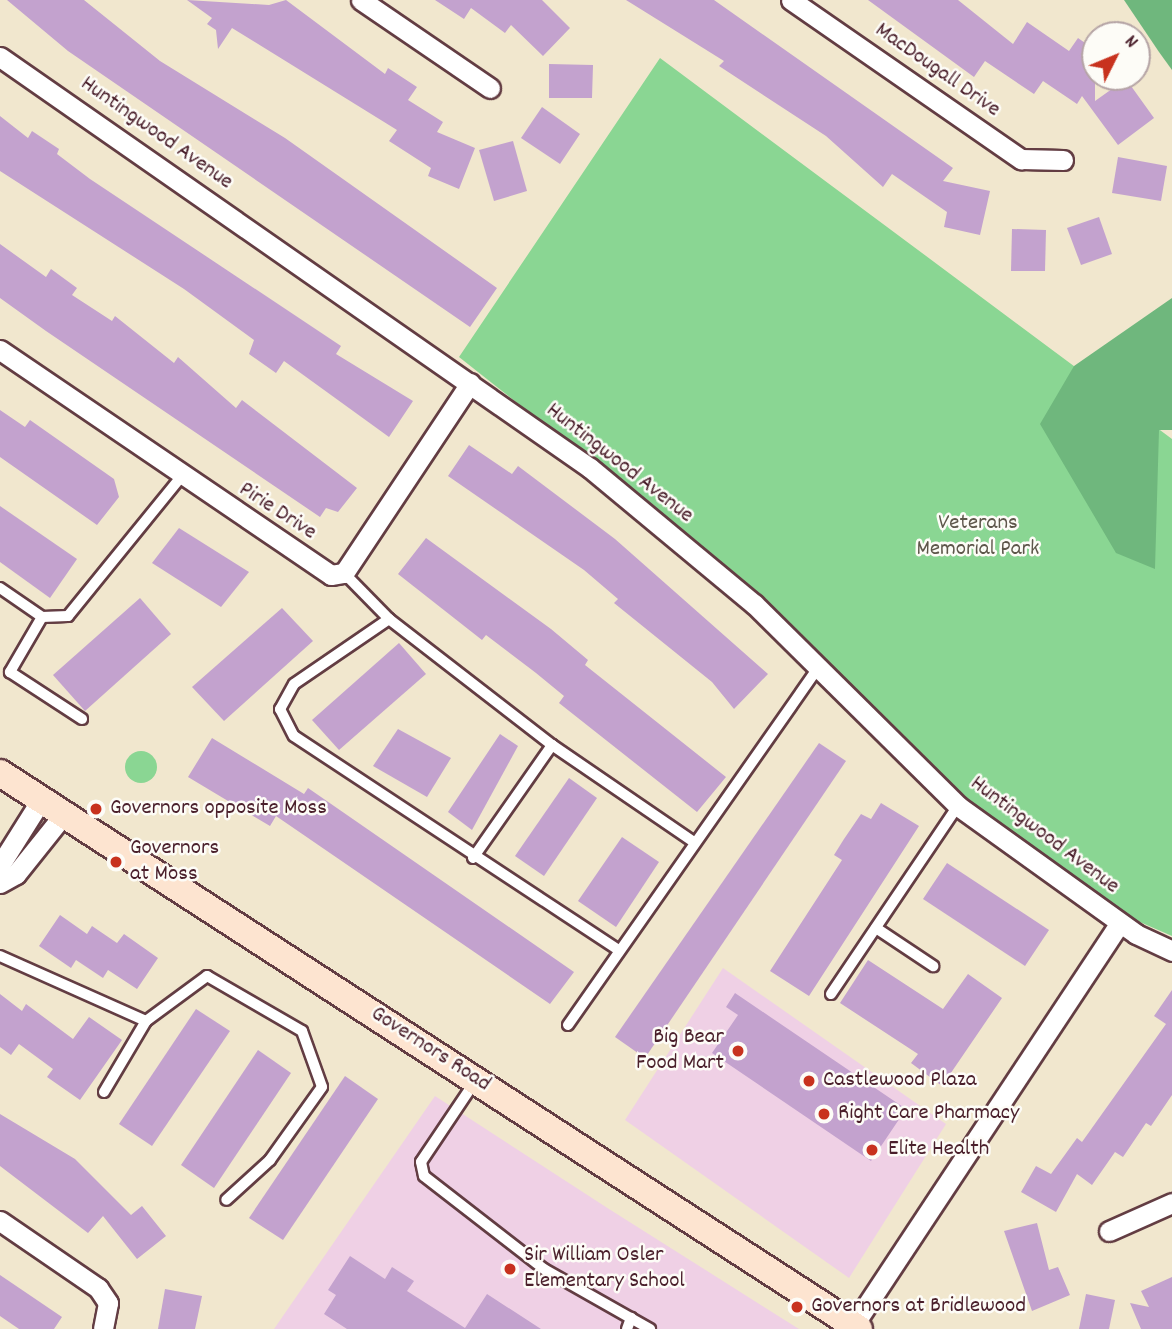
<!DOCTYPE html>
<style>
body{margin:0}
#map{position:relative;width:1172px;height:1329px;overflow:hidden;background:#f1e7ce;font-family:Dekko,sans-serif}
div>[style]{position:absolute}
[style*='--x']{left:calc(var(--x)*1px);top:calc(var(--y)*1px);width:calc(var(--w)*1px);rotate:calc(var(--a)*1deg)}
.built>*{inset:0;background:#efd0e5}
.green>*{inset:0;background:#8ad693}
.round{border-radius:50%}
.forest>*{inset:0;background:#6fb77d}
.building>*{inset:0;background:#c3a2ce}
.roads{filter:drop-shadow(2px 0 #633d43) drop-shadow(-2px 0 #633d43) drop-shadow(0 2px #633d43) drop-shadow(0 -2px #633d43)}
.service>*{height:10px;margin:-5px;padding:0 5px;transform-origin:5px;border-radius:5px;background:#fff}
.minor>*{height:19px;margin:-9.5px;padding:0 9.5px;transform-origin:9.5px;border-radius:9.5px;background:#fff}
.secondary>*{height:26px;margin:-13px;padding:0 13px;transform-origin:13px;border-radius:13px;background:#fde4d0}
.dots>*{width:19px;height:19px;translate:-50% -50%;box-sizing:border-box;border:4px solid #fdfcf7;border-radius:50%}
span{translate:-50% -50%;white-space:nowrap;text-align:center;line-height:1.15;-webkit-text-stroke:5px #fdfcf7;paint-order:stroke}
.street-label{font-size:23px;color:#4a1f2b}
.park-label{font-size:23px;color:#5d564a}
.poi-label{font-size:23px;color:#4a1f2b}
.left{translate:0 -50%;text-align:left}
.right{translate:-100% -50%;text-align:right}
.north{position:absolute;left:1081px;top:21px;width:70px;height:70px;box-sizing:border-box;background:#fdfcf7;border:2px solid #b5a4a5;border-radius:50%;rotate:47deg;font-size:19px;font-weight:700;line-height:28px;text-align:center;color:#4a1f2b}
.north::after{content:'';display:block;margin:auto;width:24px;height:32px;background:#c8321e;clip-path:polygon(50% 0,100% 100%,50% 72%,0 100%)}
</style>
<div id="map">
<div class="built">
<div style="clip-path:polygon(723px 968px,946px 1124px,849px 1278px,625px 1120px)"></div>
<div style="clip-path:polygon(435px 1096px,609px 1209px,799px 1329px,274px 1329px)"></div>
</div>
<div class="green">
<div style="clip-path:polygon(660px 58px,1172px 439px,1172px 936px,1126px 916px,966px 800px,733px 573px,459px 357px)"></div>
<div class="round" style="left:125px;top:751px;width:32px;height:32px"></div>
</div>
<div class="forest">
<div style="clip-path:polygon(1124px 0,1172px 0,1172px 70px,1159px 52px)"></div>
<div style="clip-path:polygon(1172px 298px,1172px 430px,1159px 430px,1155px 569px,1116px 553px,1040px 424px,1074px 366px)"></div>
</div>
<div class="building">
<div style="clip-path:polygon(7px 0,84px 0,160px 61px,285px 138px,497px 288px,470px 327px,68px 51px)"></div>
<div style="clip-path:polygon(187px 0,269px 5px,286px 0,385px 74px,388px 68px,417px 87px,408px 100px,443px 122px,437px 132px,475px 148px,459px 189px,428px 176px,431px 168px,389px 141px,397px 130px,232px 28px,218px 49px,216px 30px,207px 24px,212px 18px)"></div>
<div style="clip-path:polygon(435px 0,542px 0,570px 28px,543px 56px,511px 25px,505px 33px,471px 8px,464px 19px)"></div>
<div style="clip-path:polygon(626px 0,714px 0,953px 168px,943px 181px,990px 191px,980px 235px,944px 227px,947px 212px,892px 174px,883px 187px,826px 136px,719px 66px,724px 61px)"></div>
<div style="clip-path:polygon(868px 0,958px 0,1013px 44px,1027px 22px,1069px 51px,1078px 38px,1095px 50px,1095px 101px,1126px 79px,1154px 118px,1118px 145px,1082px 96px,1077px 104px,1043px 81px,1034px 94px,985px 61px,974px 77px)"></div>
<div style="clip-path:polygon(549px 64px,593px 65px,592px 98px,549px 98px)"></div>
<div style="clip-path:polygon(542px 107px,580px 134px,560px 164px,521px 138px)"></div>
<div style="clip-path:polygon(0 116px,28px 138px,32px 131px,59px 149px,57px 154px,90px 179px,341px 346px,336px 354px,413px 401px,389px 437px,284px 361px,276px 373px,249px 354px,254px 340px,184px 289px,0 171px)"></div>
<div style="clip-path:polygon(513px 141px,527px 191px,494px 201px,479px 150px)"></div>
<div style="clip-path:polygon(1118px 157px,1167px 166px,1161px 201px,1112px 193px)"></div>
<div style="clip-path:polygon(1099px 217px,1112px 254px,1081px 265px,1067px 228px)"></div>
<div style="clip-path:polygon(1012px 229px,1046px 230px,1045px 271px,1011px 271px)"></div>
<div style="clip-path:polygon(0 244px,46px 277px,51px 269px,77px 288px,72px 295px,112px 321px,115px 316px,174px 363px,178px 357px,236px 408px,242px 400px,357px 488px,338px 512px,326px 508px,320px 517px,46px 331px,0 298px)"></div>
<div style="clip-path:polygon(0 410px,25px 427px,30px 420px,114px 479px,119px 497px,97px 525px,0 457px)"></div>
<div style="clip-path:polygon(469px 445px,512px 474px,518px 466px,615px 539px,768px 674px,734px 709px,712px 682px,614px 603px,618px 599px,584px 570px,448px 476px)"></div>
<div style="clip-path:polygon(0 506px,77px 559px,50px 598px,0 562px)"></div>
<div style="clip-path:polygon(179px 528px,249px 572px,221px 607px,152px 563px)"></div>
<div style="clip-path:polygon(426px 538px,551px 629px,588px 660px,585px 665px,726px 777px,697px 812px,559px 703px,564px 696px,536px 673px,486px 635px,482px 640px,398px 574px)"></div>
<div style="clip-path:polygon(140px 598px,171px 634px,85px 711px,53px 675px)"></div>
<div style="clip-path:polygon(282px 608px,313px 641px,224px 721px,192px 687px)"></div>
<div style="clip-path:polygon(399px 643px,426px 674px,339px 750px,312px 720px)"></div>
<div style="clip-path:polygon(398px 729px,451px 758px,427px 797px,373px 766px)"></div>
<div style="clip-path:polygon(500px 734px,518px 746px,472px 830px,448px 812px)"></div>
<div style="clip-path:polygon(212px 738px,304px 794px,308px 788px,574px 972px,550px 1004px,276px 816px,270px 826px,188px 777px)"></div>
<div style="clip-path:polygon(819px 743px,846px 761px,645px 1058px,615px 1037px)"></div>
<div style="clip-path:polygon(569px 778px,597px 798px,544px 876px,515px 856px)"></div>
<div style="clip-path:polygon(881px 803px,919px 826px,809px 996px,770px 971px,842px 860px,834px 855px,844px 839px,861px 814px,871px 819px)"></div>
<div style="clip-path:polygon(622px 837px,659px 862px,616px 927px,578px 901px)"></div>
<div style="clip-path:polygon(947px 863px,1049px 930px,1025px 966px,923px 899px)"></div>
<div style="clip-path:polygon(60px 915px,87px 934px,92px 926px,117px 943px,124px 934px,158px 958px,137px 989px,108px 970px,103px 978px,76px 960px,71px 968px,39px 946px)"></div>
<div style="clip-path:polygon(868px 960px,943px 1009px,968px 974px,1002px 998px,942px 1086px,911px 1063px,918px 1054px,840px 1003px)"></div>
<div style="clip-path:polygon(1172px 990px,1172px 1095px,1151px 1126px,1146px 1123px,1123px 1157px,1115px 1152px,1092px 1185px,1077px 1174px,1056px 1212px,1021px 1192px,1036px 1166px,1051px 1174px,1077px 1138px,1082px 1142px,1166px 1024px,1154px 1016px)"></div>
<div style="clip-path:polygon(735px 993px,906px 1109px,871px 1161px,712px 1053px,738px 1015px,726px 1007px)"></div>
<div style="clip-path:polygon(0 994px,22px 1011px,26px 1004px,73px 1039px,89px 1017px,122px 1040px,80px 1100px,47px 1077px,53px 1069px,19px 1044px,11px 1055px,0 1047px)"></div>
<div style="clip-path:polygon(196px 1009px,230px 1031px,152px 1146px,119px 1124px)"></div>
<div style="clip-path:polygon(258px 1050px,291px 1073px,214px 1188px,181px 1165px)"></div>
<div style="clip-path:polygon(345px 1076px,378px 1099px,283px 1240px,249px 1218px)"></div>
<div style="clip-path:polygon(0 1114px,75px 1159px,131px 1215px,142px 1206px,166px 1236px,137px 1259px,103px 1216px,88px 1233px,0 1166px)"></div>
<div style="clip-path:polygon(1037px 1223px,1049px 1270px,1058px 1267px,1070px 1295px,1032px 1311px,1004px 1231px)"></div>
<div style="clip-path:polygon(350px 1256px,385px 1279px,392px 1267px,414px 1281px,407px 1291px,465px 1328px,487px 1294px,541px 1329px,347px 1329px,324px 1314px,336px 1295px,328px 1290px)"></div>
<div style="clip-path:polygon(0 1275px,62px 1317px,54px 1329px,19px 1329px,0 1316px)"></div>
<div style="clip-path:polygon(1172px 1277px,1172px 1329px,1141px 1329px,1130px 1303px,1149px 1307px,1141px 1291px)"></div>
<div style="clip-path:polygon(165px 1289px,202px 1296px,195px 1329px,158px 1329px)"></div>
<div style="clip-path:polygon(1086px 1294px,1115px 1300px,1109px 1329px,1079px 1329px)"></div>
</div>
<div class="roads">
<div class="service">
<div style="--x:344;--y:573;--w:64;--a:45.6"></div>
<div style="--x:389;--y:619;--w:206;--a:37.7"></div>
<div style="--x:552;--y:745;--w:173;--a:34.4"></div>
<div style="--x:0;--y:588;--w:51;--a:34.6"></div>
<div style="--x:42;--y:617;--w:26;--a:-2"></div>
<div style="--x:68;--y:616;--w:178;--a:-50.9"></div>
<div style="--x:42;--y:617;--w:64;--a:120.2"></div>
<div style="--x:10;--y:672;--w:86;--a:33.1"></div>
<div style="--x:389;--y:619;--w:115;--a:145.6"></div>
<div style="--x:294;--y:684;--w:29;--a:119"></div>
<div style="--x:280;--y:709;--w:30;--a:63"></div>
<div style="--x:294;--y:736;--w:389;--a:33.4"></div>
<div style="--x:473;--y:858;--w:138;--a:-55"></div>
<div style="--x:876;--y:928;--w:69;--a:33.7"></div>
<div style="--x:0;--y:956;--w:160;--a:24"></div>
<div style="--x:831;--y:994;--w:227;--a:-56"></div>
<div style="--x:568;--y:1025;--w:434;--a:-55"></div>
<div style="--x:474;--y:1083;--w:95;--a:123.9"></div>
<div style="--x:421;--y:1162;--w:14;--a:78"></div>
<div style="--x:424;--y:1176;--w:152;--a:37.8"></div>
<div style="--x:544;--y:1269;--w:122;--a:29.5"></div>
<div style="--x:104;--y:1092;--w:82;--a:-59.4"></div>
<div style="--x:146;--y:1021;--w:76;--a:-36.4"></div>
<div style="--x:207;--y:976;--w:110;--a:30.1"></div>
<div style="--x:302;--y:1031;--w:59;--a:70.3"></div>
<div style="--x:322;--y:1087;--w:90;--a:125.5"></div>
<div style="--x:270;--y:1160;--w:59;--a:137.7"></div>
<div style="--x:627;--y:1329;--w:12;--a:-70"></div>
</div>
<div class="minor">
<div style="--x:361;--y:0;--w:156;--a:34.3"></div>
<div style="--x:791;--y:0;--w:280;--a:34.7"></div>
<div style="--x:1021;--y:159;--w:42;--a:1.4"></div>
<div style="--x:0;--y:57;--w:719;--a:34.86"></div>
<div style="--x:590;--y:468;--w:213;--a:39.7"></div>
<div style="--x:754;--y:604;--w:287;--a:44.7"></div>
<div style="--x:958;--y:806;--w:219;--a:35.7"></div>
<div style="--x:1136;--y:934;--w:40;--a:25"></div>
<div style="--x:0;--y:350;--w:400;--a:34.2"></div>
<div style="--x:331;--y:575;--w:13;--a:-9"></div>
<div style="--x:344;--y:573;--w:228;--a:-56.4"></div>
<div style="--x:0;--y:865;--w:77;--a:-57.8"></div>
<div style="--x:0;--y:883;--w:18;--a:-29"></div>
<div style="--x:16;--y:874;--w:77;--a:-51.3"></div>
<div style="--x:0;--y:1221;--w:119;--a:34.4"></div>
<div style="--x:98;--y:1288;--w:18;--a:56"></div>
<div style="--x:108;--y:1303;--w:26;--a:101"></div>
<div style="--x:1109;--y:1231;--w:69;--a:-24"></div>
<div style="--x:851;--y:1329;--w:487;--a:-56.5"></div>
</div>
<div class="secondary">
<div style="--x:0;--y:773;--w:1023;--a:32.91"></div>
</div>
</div>
<div class="dots">
<div style="left:96px;top:809px;background:#c8321e"></div>
<div style="left:116px;top:862px;background:#c8321e"></div>
<div style="left:738px;top:1051px;background:#c8321e"></div>
<div style="left:809px;top:1081px;background:#c8321e"></div>
<div style="left:824px;top:1114px;background:#c8321e"></div>
<div style="left:872px;top:1150px;background:#c8321e"></div>
<div style="left:510px;top:1269px;background:#c8321e"></div>
<div style="left:797px;top:1307px;background:#c8321e"></div>
</div>
<div class="street-label">
<span style="left:937px;top:71px;rotate:35deg">MacDougall Drive</span>
<span style="left:156px;top:134px;rotate:35deg">Huntingwood Avenue</span>
<span style="left:619px;top:464px;rotate:38deg">Huntingwood Avenue</span>
<span style="left:277px;top:512px;rotate:33deg">Pirie Drive</span>
<span style="left:1044px;top:836px;rotate:37deg">Huntingwood Avenue</span>
<span style="left:430px;top:1050px;rotate:33deg">Governors Road</span>
</div>
<div class="park-label">
<span style="left:978px;top:537px">Veterans<br>Memorial Park</span>
</div>
<div class="poi-label">
<span class="left" style="left:110px;top:809px">Governors opposite Moss</span>
<span class="left" style="left:130px;top:862px">Governors<br>at Moss</span>
<span class="right" style="left:724px;top:1051px">Big Bear<br>Food Mart</span>
<span class="left" style="left:823px;top:1081px">Castlewood Plaza</span>
<span class="left" style="left:838px;top:1114px">Right Care Pharmacy</span>
<span class="left" style="left:888px;top:1150px">Elite Health</span>
<span class="left" style="left:524px;top:1269px">Sir William Osler<br>Elementary School</span>
<span class="left" style="left:811px;top:1307px">Governors at Bridlewood</span>
</div>
<div class="north">N</div>
</div>
